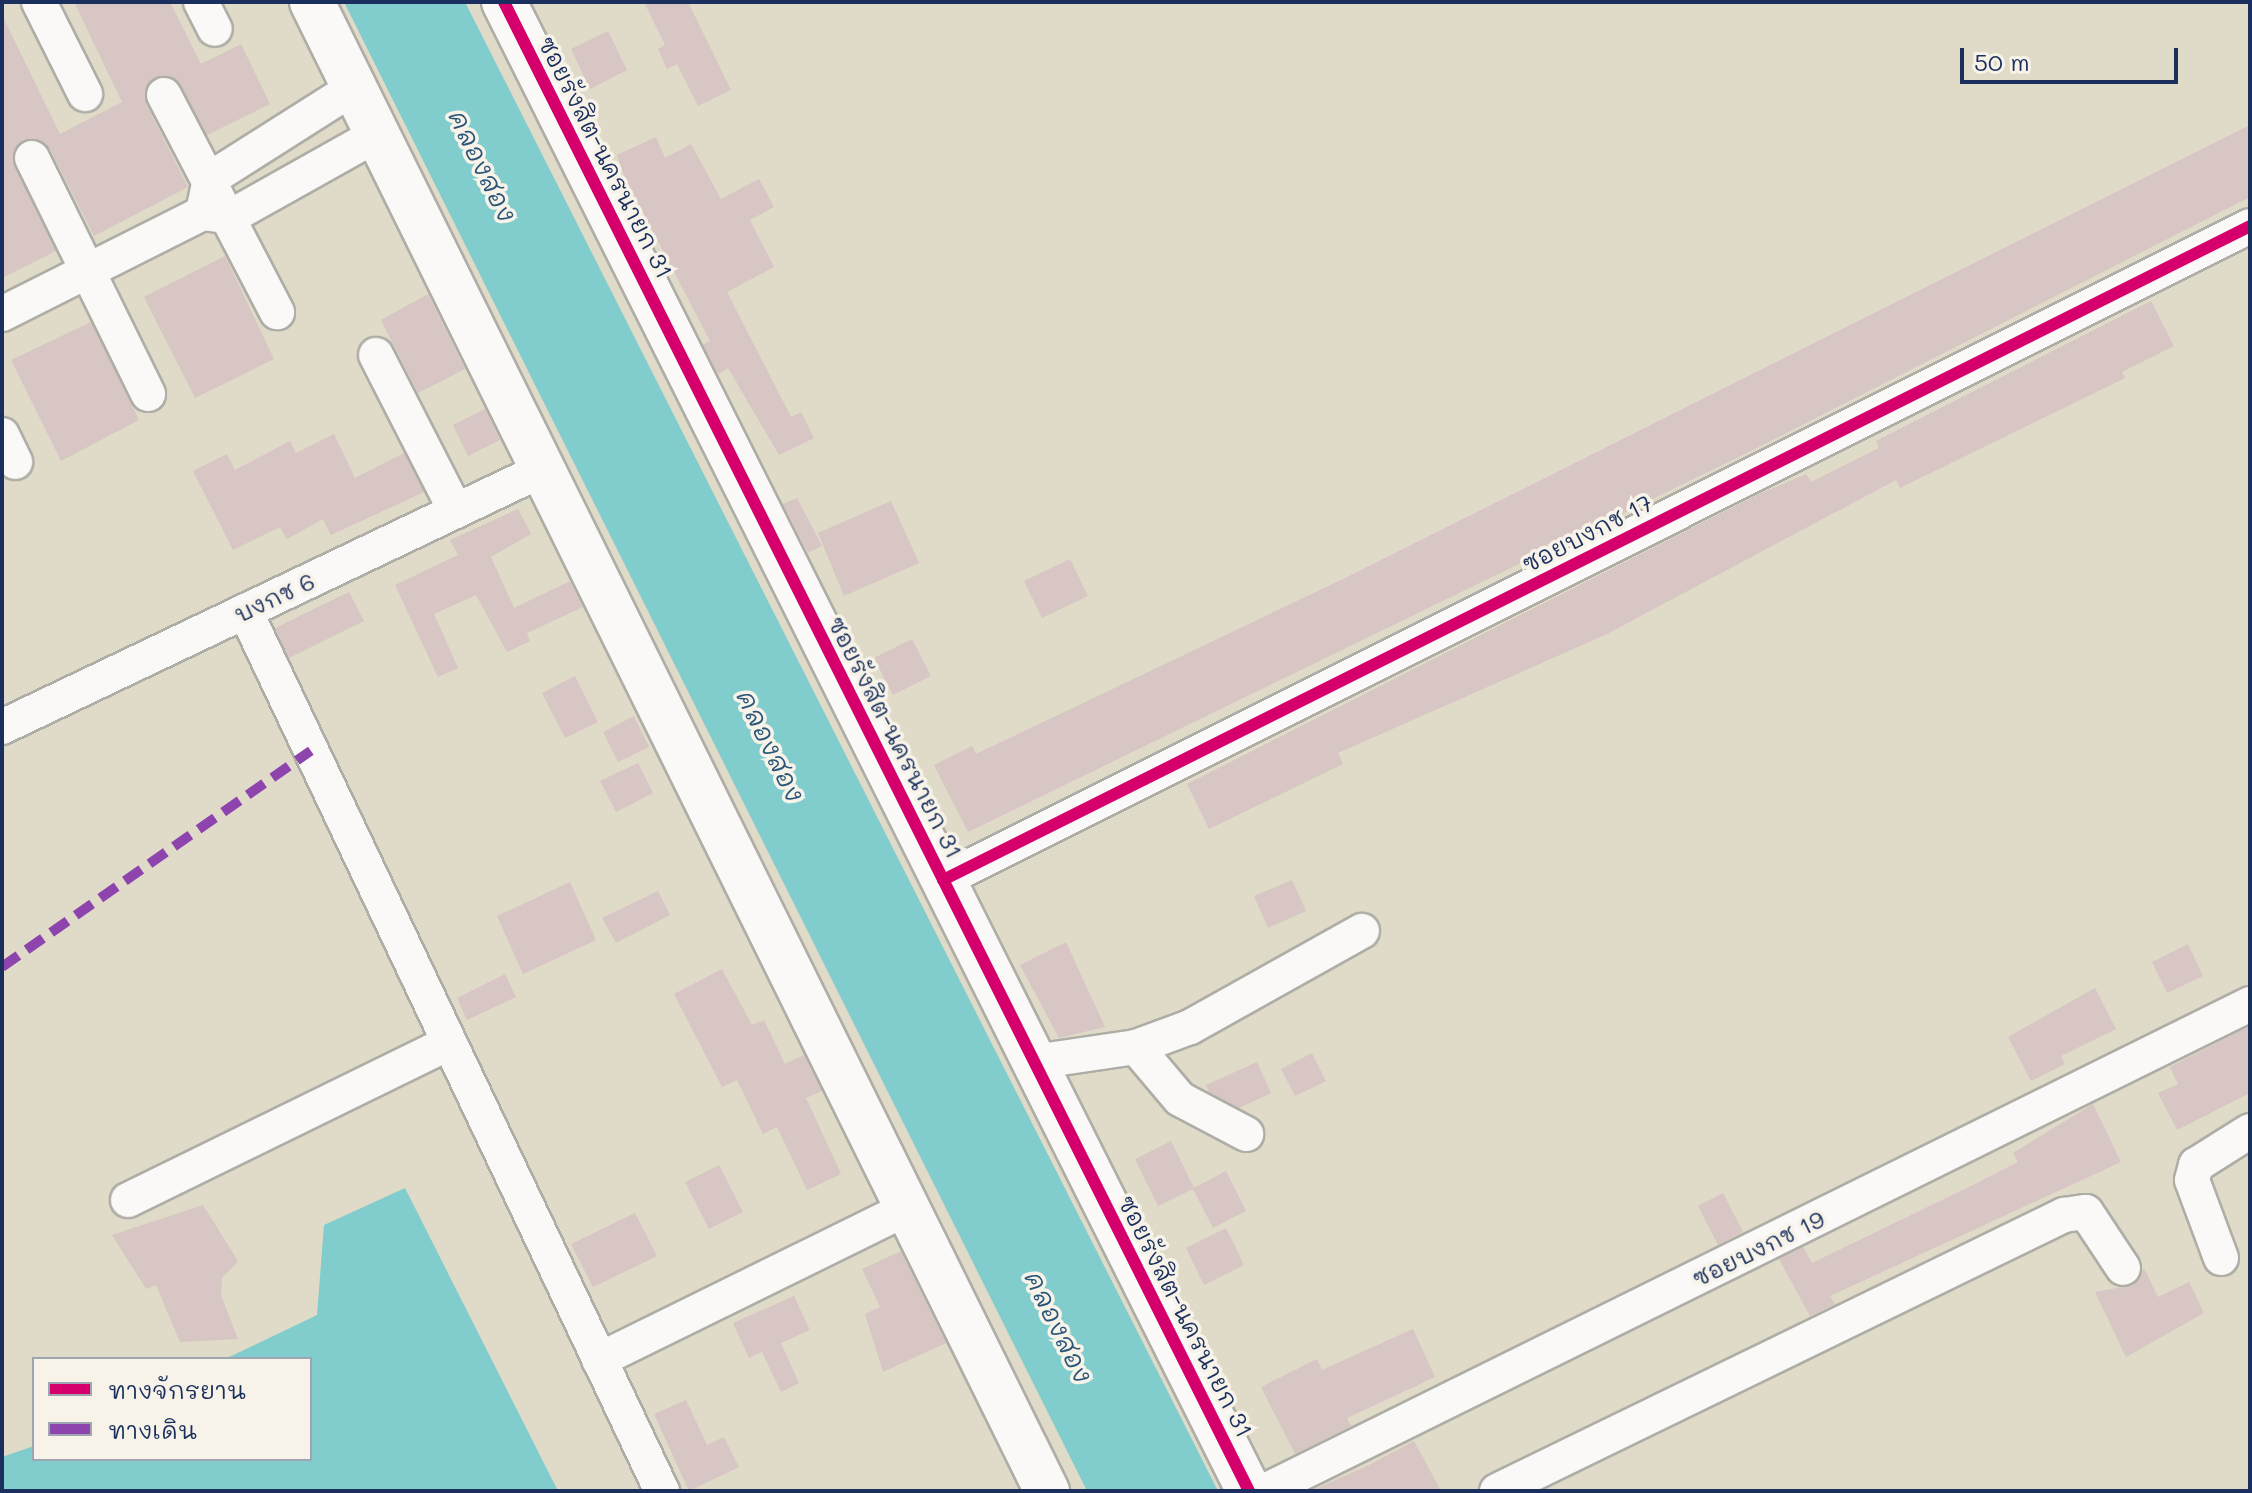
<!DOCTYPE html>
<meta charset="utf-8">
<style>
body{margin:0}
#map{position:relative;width:2252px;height:1493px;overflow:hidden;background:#e0dac8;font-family:Mali,"Playpen Sans Thai",sans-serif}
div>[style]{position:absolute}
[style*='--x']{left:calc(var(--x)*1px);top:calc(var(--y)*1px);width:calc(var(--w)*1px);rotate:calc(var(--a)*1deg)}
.water>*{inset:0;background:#81cccc}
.building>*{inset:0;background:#d7c6c3}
.roads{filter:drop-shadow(2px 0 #aeada6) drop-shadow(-2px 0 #aeada6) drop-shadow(0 2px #aeada6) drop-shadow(0 -2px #aeada6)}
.street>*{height:34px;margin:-17px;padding:0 17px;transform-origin:17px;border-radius:17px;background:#faf9f7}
.secondary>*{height:44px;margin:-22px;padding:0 22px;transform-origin:22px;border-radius:22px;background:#faf9f7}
.quiet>*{height:10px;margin-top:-5px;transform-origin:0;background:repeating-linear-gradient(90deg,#8e44ad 0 20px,transparent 0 30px)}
.cycleway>*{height:12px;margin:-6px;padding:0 6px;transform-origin:6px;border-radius:6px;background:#d6006c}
span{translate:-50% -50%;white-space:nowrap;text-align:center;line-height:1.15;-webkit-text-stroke:7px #f7f3e8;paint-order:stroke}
.street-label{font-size:24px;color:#1b2f5e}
.water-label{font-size:26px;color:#2a557a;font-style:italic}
.frame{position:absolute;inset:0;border:4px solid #1b2f5e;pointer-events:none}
.legend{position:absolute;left:32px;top:1357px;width:280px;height:104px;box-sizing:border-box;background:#f7f3e8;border:2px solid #9fa5b1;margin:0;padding:10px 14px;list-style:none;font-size:24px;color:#1b2f5e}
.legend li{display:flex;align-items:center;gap:16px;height:40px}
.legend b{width:40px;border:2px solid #9fa5b1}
.scale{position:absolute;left:1960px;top:48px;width:218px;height:36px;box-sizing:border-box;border:4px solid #1b2f5e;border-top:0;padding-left:10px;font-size:24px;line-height:28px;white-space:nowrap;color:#1b2f5e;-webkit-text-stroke:6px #f7f3e8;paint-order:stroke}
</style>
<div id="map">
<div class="water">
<div style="clip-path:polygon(344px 2px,465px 2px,1218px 1491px,1087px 1491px)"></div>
<div style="clip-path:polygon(405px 1188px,558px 1491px,2px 1491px,2px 1457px,34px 1446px,34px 1459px,310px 1459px,310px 1359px,225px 1359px,317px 1315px,324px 1225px)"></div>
</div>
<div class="building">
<div style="clip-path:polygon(74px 2px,170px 2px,201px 64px,241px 44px,270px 104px,207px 135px,175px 79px,154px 78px,146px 104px,188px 187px,94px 236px,50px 149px,23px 140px,14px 166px,56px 251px,2px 278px,2px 15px,60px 134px,122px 102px)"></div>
<div style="clip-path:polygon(644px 2px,688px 2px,731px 90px,698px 106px,677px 64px,667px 69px,658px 49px,665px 45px)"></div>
<div style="clip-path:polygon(608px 31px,627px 70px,590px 89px,571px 49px)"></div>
<div style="clip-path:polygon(2250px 125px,2250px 197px,1751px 451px,968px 832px,934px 765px,972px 746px,976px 754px,1341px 580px)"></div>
<div style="clip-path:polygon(656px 137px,665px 158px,691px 144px,721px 199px,759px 179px,774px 207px,750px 220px,774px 267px,727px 292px,791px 417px,801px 412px,814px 438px,779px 455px,728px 368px,718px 374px,703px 345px,710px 341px,624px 176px,617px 155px)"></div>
<div style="clip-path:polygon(225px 256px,274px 359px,195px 398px,144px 297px)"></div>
<div style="clip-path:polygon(428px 294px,465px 369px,418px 393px,381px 320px)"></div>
<div style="clip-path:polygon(2151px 301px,2174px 346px,2122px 372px,2125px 378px,1900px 488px,1896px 480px,1605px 635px,1338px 753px,1343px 764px,1209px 829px,1187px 784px,1757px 495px,1806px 474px,1811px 482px,1879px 448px,1876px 441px)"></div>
<div style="clip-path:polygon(91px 322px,139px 420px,61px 461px,11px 360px)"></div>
<div style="clip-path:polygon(485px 409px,500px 440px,468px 456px,453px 425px)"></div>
<div style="clip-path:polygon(334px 434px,355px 478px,404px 453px,424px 492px,331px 535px,323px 519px,287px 539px,280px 527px,233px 550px,193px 471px,227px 454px,235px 470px,290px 441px,296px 453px)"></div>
<div style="clip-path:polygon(797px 498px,822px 546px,808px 553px,783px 504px)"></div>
<div style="clip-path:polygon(891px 501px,919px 563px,844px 596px,818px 533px)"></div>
<div style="clip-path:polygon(518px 509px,531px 534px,491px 557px,514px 608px,570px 581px,583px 607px,527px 633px,530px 641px,507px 652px,476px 595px,434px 614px,458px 668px,438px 677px,395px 585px,458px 555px,450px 540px)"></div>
<div style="clip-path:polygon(1070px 559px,1088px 596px,1042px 618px,1024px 581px)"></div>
<div style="clip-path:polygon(349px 592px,364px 621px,289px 658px,275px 628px)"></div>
<div style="clip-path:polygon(912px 639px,931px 676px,893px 695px,874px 658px)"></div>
<div style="clip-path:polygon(575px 676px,598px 722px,565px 738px,542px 693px)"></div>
<div style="clip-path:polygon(634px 716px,649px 747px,618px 762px,603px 732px)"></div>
<div style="clip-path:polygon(638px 763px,653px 793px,616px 812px,600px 781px)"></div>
<div style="clip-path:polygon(1292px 880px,1306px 911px,1268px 928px,1254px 896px)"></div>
<div style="clip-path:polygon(570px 882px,596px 940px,523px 974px,497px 916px)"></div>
<div style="clip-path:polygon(658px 891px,670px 915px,616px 943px,602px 918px)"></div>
<div style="clip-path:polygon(1066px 942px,1105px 1027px,1059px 1038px,1020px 965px)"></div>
<div style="clip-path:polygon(2188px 944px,2203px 976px,2167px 993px,2152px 962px)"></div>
<div style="clip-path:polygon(722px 969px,752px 1025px,764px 1020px,785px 1064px,804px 1055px,822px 1091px,806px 1098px,841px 1174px,807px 1190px,777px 1127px,763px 1134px,737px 1080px,722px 1087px,674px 994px)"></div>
<div style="clip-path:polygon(505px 974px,516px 997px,467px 1020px,457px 998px)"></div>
<div style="clip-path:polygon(2095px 988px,2116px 1029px,2061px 1056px,2065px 1064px,2031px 1081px,2008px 1037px)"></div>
<div style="clip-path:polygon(2250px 1026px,2250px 1093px,2177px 1130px,2158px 1093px,2178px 1084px,2170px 1067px)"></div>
<div style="clip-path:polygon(1312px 1053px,1326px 1081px,1295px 1096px,1281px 1069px)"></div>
<div style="clip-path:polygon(1257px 1062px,1271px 1093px,1239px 1108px,1209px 1092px,1206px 1085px)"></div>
<div style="clip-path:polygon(2093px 1104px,2121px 1162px,1830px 1296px,1835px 1304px,1810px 1316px,1779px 1259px,1803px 1247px,1812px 1263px,1973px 1185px,2018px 1162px,2013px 1153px)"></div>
<div style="clip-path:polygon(1171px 1141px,1194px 1188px,1226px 1171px,1246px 1211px,1213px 1228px,1193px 1189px,1158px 1206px,1135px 1159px)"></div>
<div style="clip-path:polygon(719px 1165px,743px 1212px,709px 1229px,685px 1182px)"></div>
<div style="clip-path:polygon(1723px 1193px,1743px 1232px,1718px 1245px,1698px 1206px)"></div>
<div style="clip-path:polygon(203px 1205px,238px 1261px,222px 1278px,221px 1295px,238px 1339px,180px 1342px,156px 1285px,146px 1289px,112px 1235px)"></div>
<div style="clip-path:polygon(635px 1213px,657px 1256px,593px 1287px,571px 1244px)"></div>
<div style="clip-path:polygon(1226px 1228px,1244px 1265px,1204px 1285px,1186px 1248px)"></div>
<div style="clip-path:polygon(901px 1251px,946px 1343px,883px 1372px,865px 1314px,880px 1307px,862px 1269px)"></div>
<div style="clip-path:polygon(2144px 1268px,2158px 1297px,2189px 1282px,2204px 1313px,2126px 1357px,2095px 1292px,2133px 1285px)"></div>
<div style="clip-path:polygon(794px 1296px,810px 1330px,781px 1343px,799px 1383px,781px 1392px,762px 1352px,749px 1358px,733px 1323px)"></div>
<div style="clip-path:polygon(1413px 1329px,1435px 1377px,1347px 1418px,1351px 1426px,1295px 1454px,1261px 1387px,1317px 1359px,1322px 1370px)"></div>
<div style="clip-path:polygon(686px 1400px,707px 1445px,724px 1437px,739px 1467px,689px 1491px,654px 1414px)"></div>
<div style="clip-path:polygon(1414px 1441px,1441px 1491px,1313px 1490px,1369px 1465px)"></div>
</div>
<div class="roads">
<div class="street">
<div style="--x:39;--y:2;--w:103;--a:63.4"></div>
<div style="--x:201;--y:2;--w:30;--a:63"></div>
<div style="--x:355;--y:87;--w:172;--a:147.6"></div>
<div style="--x:210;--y:179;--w:35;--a:102"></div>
<div style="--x:203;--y:213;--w:27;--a:8"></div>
<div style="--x:230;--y:217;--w:170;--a:-29.3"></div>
<div style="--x:164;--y:95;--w:245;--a:62.5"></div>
<div style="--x:32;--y:158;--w:263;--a:63.8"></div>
<div style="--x:2;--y:314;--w:225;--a:-26.7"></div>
<div style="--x:376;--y:355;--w:175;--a:62.9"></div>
<div style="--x:2;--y:435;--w:30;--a:64"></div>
<div style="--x:245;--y:611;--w:974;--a:64.65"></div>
<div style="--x:2;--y:727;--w:603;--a:-25.46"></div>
<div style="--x:943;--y:880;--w:1461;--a:-26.58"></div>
<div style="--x:1136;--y:1047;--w:68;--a:49.8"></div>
<div style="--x:1180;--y:1099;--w:75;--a:27.9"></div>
<div style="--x:1034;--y:1062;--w:103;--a:-8.4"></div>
<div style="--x:1136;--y:1047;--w:58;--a:-20.3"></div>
<div style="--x:1190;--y:1027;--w:197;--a:-29.2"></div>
<div style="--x:128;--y:1200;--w:356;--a:-26.1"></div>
<div style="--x:2221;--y:1258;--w:83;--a:-110.4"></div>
<div style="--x:2192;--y:1180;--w:16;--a:-75"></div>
<div style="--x:2196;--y:1165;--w:64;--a:-32.2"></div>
<div style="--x:599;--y:1360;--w:347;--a:-26.2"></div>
<div style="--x:1265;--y:1491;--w:1099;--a:-26.31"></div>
<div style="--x:1497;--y:1491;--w:631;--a:-25.96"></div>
<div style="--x:2064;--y:1215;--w:22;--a:-8"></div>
<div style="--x:2086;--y:1212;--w:67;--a:56.5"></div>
</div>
<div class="secondary">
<div style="--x:312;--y:2;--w:1661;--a:63.73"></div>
<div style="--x:504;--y:2;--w:1665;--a:63.42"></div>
</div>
</div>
<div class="quiet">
<div style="--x:2;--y:967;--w:377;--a:-35"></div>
</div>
<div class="cycleway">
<div style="--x:504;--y:2;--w:1665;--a:63.42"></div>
<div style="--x:943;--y:880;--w:1461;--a:-26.58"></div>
</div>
<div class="street-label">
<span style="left:606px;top:157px;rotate:63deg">ซอยรังสิต-นครนายก 31</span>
<span style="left:1587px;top:533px;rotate:-27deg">ซอยบงกช 17</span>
<span style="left:274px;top:597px;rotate:-25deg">บงกช 6</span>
<span style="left:896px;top:737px;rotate:63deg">ซอยรังสิต-นครนายก 31</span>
<span style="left:1758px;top:1248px;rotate:-26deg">ซอยบงกช 19</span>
<span style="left:1186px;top:1316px;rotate:63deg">ซอยรังสิต-นครนายก 31</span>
</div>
<div class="water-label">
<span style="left:482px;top:166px;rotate:64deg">คลองสอง</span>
<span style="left:770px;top:746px;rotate:64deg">คลองสอง</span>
<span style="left:1058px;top:1327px;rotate:64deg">คลองสอง</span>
</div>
<div class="frame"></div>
<ul class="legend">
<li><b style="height:10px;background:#d6006c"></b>ทางจักรยาน</li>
<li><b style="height:10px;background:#8e44ad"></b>ทางเดิน</li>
</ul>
<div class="scale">50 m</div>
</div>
